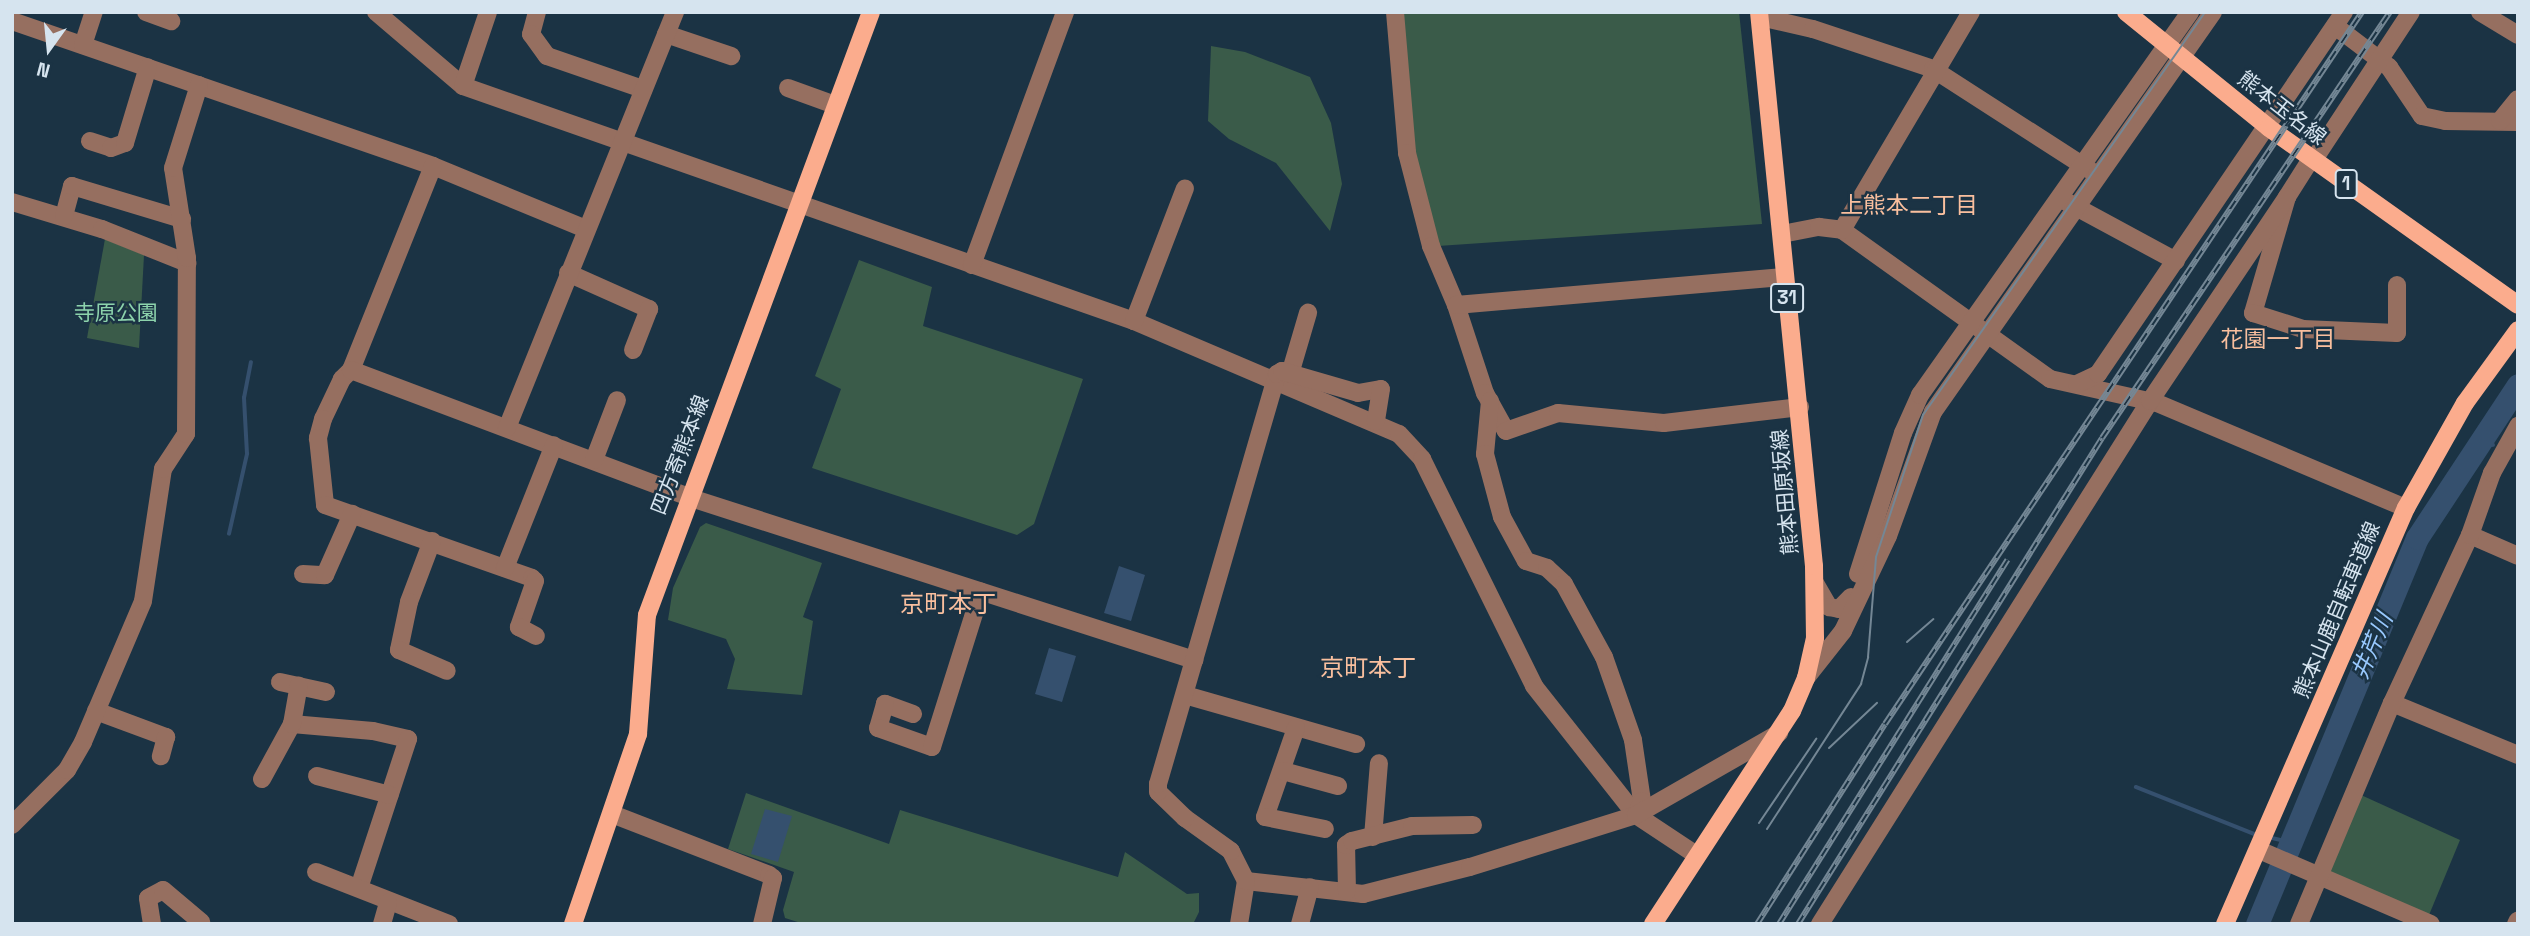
<!DOCTYPE html>
<meta charset="utf-8">
<style>
body{margin:0}
#map{position:relative;width:2530px;height:936px;overflow:hidden;background:#1b3344;font-family:"Space Grotesk","Noto Sans JP",sans-serif}
div>[style]{position:absolute}
[style*='--x']{left:calc(var(--x)*1px);top:calc(var(--y)*1px);width:calc(var(--w)*1px);rotate:calc(var(--a)*1deg)}
.green>*{inset:0;background:#3a5b49}
.water>*{inset:0;background:#35506e}
.stream>*{height:3.5px;margin:-1.75px;padding:0 1.75px;transform-origin:1.75px;border-radius:1.75px;background:#35506e}
.river>*{height:23px;margin:-11.5px;padding:0 11.5px;transform-origin:11.5px;border-radius:11.5px;background:#35506e}
.minor>*{height:18px;margin:-9px;padding:0 9px;transform-origin:9px;border-radius:9px;background:#966f60}
.major>*{height:18px;margin:-9px;padding:0 9px;transform-origin:9px;border-radius:9px;background:#fbac8d}
.tram>*{height:2px;margin:-1px;padding:0 1px;transform-origin:1px;border-radius:1px;background:#748795}
.rail>*{height:6px;margin-top:-3px;transform-origin:0;background:repeating-linear-gradient(90deg,#1b3344 0 10px,#748795 0 20px);box-sizing:border-box;border-block:2px solid #748795}
span{translate:-50% -50%;white-space:nowrap;text-align:center;line-height:1.15;-webkit-text-stroke:5px #1b3344;paint-order:stroke}
.shield-label span{padding:2px 5px;background:#1b3344;border:2px solid;border-radius:5px;-webkit-text-stroke-width:0}
.shield-label{font-size:19px;color:#d6e4ef;font-weight:700}
.street-label{font-size:21px;color:#d6e4ef}
.park-label{font-size:21px;color:#8dd3ac}
.neighbourhood-label{font-size:23px;color:#f9bf9e}
.water-label{font-size:23px;color:#99c9fe;font-style:italic}
.quarter-label{font-size:24px;color:#f9bf9e}
.frame{position:absolute;inset:0;border:14px solid #d6e4ef;pointer-events:none}
.north{position:absolute;left:14px;top:14px;width:70px;height:70px;-webkit-text-stroke:5px #1b3344;paint-order:stroke;rotate:195deg;font-size:19px;font-weight:700;line-height:28px;text-align:center;color:#d6e4ef}
.north::after{content:'';display:block;margin:auto;width:24px;height:32px;background:#d6e4ef;clip-path:polygon(50% 0,100% 100%,50% 72%,0 100%)}
</style>
<div id="map">
<div class="green">
<div style="clip-path:polygon(1402px 12px,1739px 12px,1762px 224px,1438px 246px,1413px 149px)"></div>
<div style="clip-path:polygon(1211px 46px,1245px 52px,1310px 77px,1331px 123px,1342px 184px,1330px 231px,1276px 163px,1229px 139px,1208px 121px)"></div>
<div style="clip-path:polygon(105px 239px,144px 255px,139px 348px,87px 338px)"></div>
<div style="clip-path:polygon(859px 260px,932px 287px,923px 326px,1083px 379px,1034px 524px,1017px 535px,812px 468px,841px 389px,815px 376px)"></div>
<div style="clip-path:polygon(706px 523px,822px 563px,803px 617px,813px 621px,802px 695px,727px 689px,735px 659px,726px 639px,668px 620px,673px 588px,700px 527px)"></div>
<div style="clip-path:polygon(746px 793px,889px 844px,900px 810px,1118px 877px,1125px 852px,1187px 894px,1199px 893px,1199px 912px,1193px 924px,804px 924px,785px 918px,783px 910px,794px 872px,728px 849px)"></div>
<div style="clip-path:polygon(2361px 795px,2460px 840px,2429px 915px,2329px 873px)"></div>
</div>
<div class="water">
<div style="clip-path:polygon(1119px 566px,1145px 575px,1131px 621px,1104px 613px)"></div>
<div style="clip-path:polygon(1049px 648px,1076px 656px,1062px 702px,1035px 694px)"></div>
<div style="clip-path:polygon(765px 809px,792px 816px,778px 862px,751px 854px)"></div>
</div>
<div class="stream">
<div style="--x:2476;--y:447;--w:17;--a:-7"></div>
<div style="--x:229;--y:534;--w:82;--a:-77.3"></div>
<div style="--x:247;--y:454;--w:56;--a:-93.1"></div>
<div style="--x:244;--y:398;--w:36;--a:-79"></div>
<div style="--x:2136;--y:787;--w:130;--a:21.6"></div>
<div style="--x:2268;--y:837;--w:22;--a:13"></div>
</div>
<div class="river">
<div style="--x:2257;--y:924;--w:418;--a:-67.5"></div>
<div style="--x:2417;--y:538;--w:183;--a:-56.6"></div>
</div>
<div class="minor">
<div style="--x:146;--y:12;--w:27;--a:20"></div>
<div style="--x:376;--y:12;--w:114;--a:40.4"></div>
<div style="--x:463;--y:86;--w:711;--a:19.3"></div>
<div style="--x:1134;--y:321;--w:288;--a:23.1"></div>
<div style="--x:1399;--y:434;--w:34;--a:47"></div>
<div style="--x:1422;--y:459;--w:253;--a:63.7"></div>
<div style="--x:1534;--y:686;--w:164;--a:51.7"></div>
<div style="--x:1636;--y:815;--w:71;--a:33.5"></div>
<div style="--x:537;--y:12;--w:23;--a:105"></div>
<div style="--x:531;--y:34;--w:27;--a:54"></div>
<div style="--x:547;--y:56;--w:102;--a:19"></div>
<div style="--x:1395;--y:12;--w:142;--a:85.1"></div>
<div style="--x:1407;--y:153;--w:96;--a:75.5"></div>
<div style="--x:1431;--y:246;--w:64;--a:67"></div>
<div style="--x:1456;--y:305;--w:93;--a:71.8"></div>
<div style="--x:1485;--y:393;--w:43;--a:61.1"></div>
<div style="--x:1506;--y:431;--w:55;--a:-19.1"></div>
<div style="--x:1558;--y:413;--w:106;--a:5.4"></div>
<div style="--x:1664;--y:423;--w:137;--a:-6.7"></div>
<div style="--x:2480;--y:12;--w:44;--a:31.2"></div>
<div style="--x:1760;--y:17;--w:54;--a:12.8"></div>
<div style="--x:1813;--y:29;--w:126;--a:18.4"></div>
<div style="--x:1933;--y:69;--w:187;--a:32.8"></div>
<div style="--x:12;--y:21;--w:445;--a:19"></div>
<div style="--x:433;--y:166;--w:165;--a:22.4"></div>
<div style="--x:2335;--y:26;--w:68;--a:37.2"></div>
<div style="--x:2389;--y:67;--w:59;--a:56"></div>
<div style="--x:2422;--y:116;--w:24;--a:12"></div>
<div style="--x:2445;--y:121;--w:73;--a:0.8"></div>
<div style="--x:666;--y:34;--w:69;--a:18.7"></div>
<div style="--x:83;--y:45;--w:35;--a:-72"></div>
<div style="--x:463;--y:86;--w:78;--a:-71.3"></div>
<div style="--x:788;--y:88;--w:50;--a:19.9"></div>
<div style="--x:2500;--y:121;--w:28;--a:-51"></div>
<div style="--x:90;--y:141;--w:22;--a:18"></div>
<div style="--x:111;--y:148;--w:15;--a:-20"></div>
<div style="--x:125;--y:143;--w:79;--a:-73.2"></div>
<div style="--x:2311;--y:159;--w:45;--a:122.3"></div>
<div style="--x:2287;--y:197;--w:121;--a:106.3"></div>
<div style="--x:2253;--y:313;--w:52;--a:17.7"></div>
<div style="--x:2303;--y:329;--w:94;--a:2.4"></div>
<div style="--x:2397;--y:333;--w:48;--a:-90"></div>
<div style="--x:2313;--y:161;--w:178;--a:-56.7"></div>
<div style="--x:433;--y:166;--w:220;--a:111.9"></div>
<div style="--x:351;--y:370;--w:13;--a:135"></div>
<div style="--x:342;--y:379;--w:44;--a:115.4"></div>
<div style="--x:323;--y:419;--w:20;--a:105"></div>
<div style="--x:318;--y:438;--w:67;--a:84"></div>
<div style="--x:325;--y:505;--w:219;--a:19.4"></div>
<div style="--x:532;--y:578;--w:4;--a:45"></div>
<div style="--x:535;--y:581;--w:49;--a:109.2"></div>
<div style="--x:519;--y:627;--w:19;--a:28"></div>
<div style="--x:2065;--y:201;--w:126;--a:28.4"></div>
<div style="--x:12;--y:202;--w:94;--a:16.7"></div>
<div style="--x:102;--y:229;--w:92;--a:21.8"></div>
<div style="--x:64;--y:216;--w:31;--a:-75"></div>
<div style="--x:72;--y:186;--w:115;--a:16.7"></div>
<div style="--x:1842;--y:230;--w:256;--a:35.6"></div>
<div style="--x:2050;--y:379;--w:110;--a:12.6"></div>
<div style="--x:2157;--y:403;--w:270;--a:22.9"></div>
<div style="--x:1782;--y:234;--w:38;--a:-11"></div>
<div style="--x:1819;--y:227;--w:23;--a:7"></div>
<div style="--x:1842;--y:230;--w:253;--a:-59.4"></div>
<div style="--x:972;--y:265;--w:270;--a:-69.8"></div>
<div style="--x:568;--y:273;--w:89;--a:24"></div>
<div style="--x:649;--y:309;--w:44;--a:111.3"></div>
<div style="--x:1456;--y:305;--w:329;--a:-4.9"></div>
<div style="--x:1134;--y:321;--w:142;--a:-69"></div>
<div style="--x:351;--y:370;--w:360;--a:20.6"></div>
<div style="--x:688;--y:497;--w:532;--a:17.86"></div>
<div style="--x:1290;--y:374;--w:64;--a:-73.6"></div>
<div style="--x:2077;--y:384;--w:23;--a:-25"></div>
<div style="--x:2098;--y:374;--w:438;--a:-55.8"></div>
<div style="--x:1490;--y:401;--w:53;--a:95.4"></div>
<div style="--x:1485;--y:454;--w:65;--a:74.9"></div>
<div style="--x:1502;--y:517;--w:50;--a:61.4"></div>
<div style="--x:1526;--y:561;--w:22;--a:18"></div>
<div style="--x:1547;--y:568;--w:23;--a:43"></div>
<div style="--x:1564;--y:584;--w:83;--a:61.3"></div>
<div style="--x:1604;--y:657;--w:88;--a:70.7"></div>
<div style="--x:1633;--y:740;--w:62;--a:81.6"></div>
<div style="--x:1642;--y:801;--w:15;--a:113"></div>
<div style="--x:507;--y:428;--w:449;--a:-68"></div>
<div style="--x:594;--y:460;--w:64;--a:-69"></div>
<div style="--x:2470;--y:535;--w:52;--a:23.6"></div>
<div style="--x:432;--y:541;--w:65;--a:110.7"></div>
<div style="--x:409;--y:602;--w:49;--a:101.8"></div>
<div style="--x:399;--y:650;--w:52;--a:23.6"></div>
<div style="--x:505;--y:568;--w:132;--a:-68.3"></div>
<div style="--x:303;--y:574;--w:22;--a:3"></div>
<div style="--x:325;--y:575;--w:67;--a:-66.1"></div>
<div style="--x:1858;--y:574;--w:148;--a:-72.3"></div>
<div style="--x:1903;--y:433;--w:42;--a:-65.9"></div>
<div style="--x:1920;--y:395;--w:469;--a:-54.8"></div>
<div style="--x:1815;--y:583;--w:28;--a:60"></div>
<div style="--x:1829;--y:607;--w:10;--a:11"></div>
<div style="--x:1839;--y:609;--w:17;--a:-45"></div>
<div style="--x:1806;--y:678;--w:60;--a:-51.8"></div>
<div style="--x:1843;--y:631;--w:105;--a:-64.7"></div>
<div style="--x:1888;--y:536;--w:132;--a:-70.1"></div>
<div style="--x:1933;--y:412;--w:488;--a:-55"></div>
<div style="--x:280;--y:682;--w:47;--a:12.3"></div>
<div style="--x:1185;--y:695;--w:178;--a:16"></div>
<div style="--x:2392;--y:703;--w:136;--a:22.4"></div>
<div style="--x:96;--y:711;--w:75;--a:20.4"></div>
<div style="--x:166;--y:737;--w:20;--a:105"></div>
<div style="--x:913;--y:714;--w:30;--a:-160"></div>
<div style="--x:885;--y:704;--w:25;--a:106"></div>
<div style="--x:878;--y:728;--w:57;--a:19.4"></div>
<div style="--x:932;--y:747;--w:163;--a:-72.5"></div>
<div style="--x:292;--y:724;--w:81;--a:4.9"></div>
<div style="--x:373;--y:731;--w:36;--a:13"></div>
<div style="--x:408;--y:739;--w:157;--a:108.2"></div>
<div style="--x:1296;--y:728;--w:94;--a:109.2"></div>
<div style="--x:1265;--y:817;--w:61;--a:11.3"></div>
<div style="--x:1283;--y:771;--w:57;--a:15.3"></div>
<div style="--x:317;--y:776;--w:75;--a:14.6"></div>
<div style="--x:262;--y:779;--w:63;--a:-61.4"></div>
<div style="--x:292;--y:724;--w:39;--a:-80"></div>
<div style="--x:612;--y:814;--w:168;--a:21.2"></div>
<div style="--x:769;--y:875;--w:5;--a:37"></div>
<div style="--x:773;--y:878;--w:47;--a:103.4"></div>
<div style="--x:12;--y:825;--w:78;--a:-45"></div>
<div style="--x:67;--y:770;--w:32;--a:-60"></div>
<div style="--x:83;--y:742;--w:153;--a:-66.9"></div>
<div style="--x:143;--y:601;--w:134;--a:-81.4"></div>
<div style="--x:163;--y:469;--w:42;--a:-56.7"></div>
<div style="--x:186;--y:434;--w:176;--a:-89.7"></div>
<div style="--x:187;--y:258;--w:91;--a:-98.8"></div>
<div style="--x:173;--y:168;--w:87;--a:-72.6"></div>
<div style="--x:1373;--y:837;--w:74;--a:-85.4"></div>
<div style="--x:2259;--y:850;--w:187;--a:23.3"></div>
<div style="--x:316;--y:872;--w:143;--a:21.4"></div>
<div style="--x:1246;--y:881;--w:118;--a:6.3"></div>
<div style="--x:1363;--y:894;--w:110;--a:-14.2"></div>
<div style="--x:1470;--y:867;--w:174;--a:-17.4"></div>
<div style="--x:1636;--y:815;--w:165;--a:-29.8"></div>
<div style="--x:1347;--y:891;--w:46;--a:-91.2"></div>
<div style="--x:1346;--y:845;--w:7;--a:-34"></div>
<div style="--x:1352;--y:841;--w:62;--a:-14"></div>
<div style="--x:1412;--y:826;--w:61;--a:-0.9"></div>
<div style="--x:152;--y:924;--w:26;--a:-99"></div>
<div style="--x:148;--y:898;--w:17;--a:-28"></div>
<div style="--x:163;--y:890;--w:50;--a:40.1"></div>
<div style="--x:382;--y:924;--w:22;--a:-74"></div>
<div style="--x:1239;--y:924;--w:44;--a:-80.8"></div>
<div style="--x:1246;--y:881;--w:34;--a:-117"></div>
<div style="--x:1231;--y:851;--w:57;--a:-144.3"></div>
<div style="--x:1185;--y:818;--w:37;--a:-136"></div>
<div style="--x:1158;--y:792;--w:8;--a:-90"></div>
<div style="--x:1158;--y:784;--w:427;--a:-73.8"></div>
<div style="--x:1277;--y:374;--w:6;--a:-31"></div>
<div style="--x:1282;--y:371;--w:79;--a:16.1"></div>
<div style="--x:1358;--y:393;--w:23;--a:-10"></div>
<div style="--x:1381;--y:389;--w:33;--a:99"></div>
<div style="--x:1300;--y:924;--w:38;--a:-75"></div>
<div style="--x:1820;--y:924;--w:618;--a:-57.75"></div>
<div style="--x:2150;--y:401;--w:246;--a:-56.1"></div>
<div style="--x:2299;--y:924;--w:240;--a:-67.2"></div>
<div style="--x:2392;--y:703;--w:185;--a:-65.1"></div>
<div style="--x:2470;--y:535;--w:66;--a:-70.5"></div>
<div style="--x:2492;--y:473;--w:54;--a:-61"></div>
<div style="--x:2516;--y:924;--w:4;--a:-63"></div>
</div>
<div class="major">
<div style="--x:2126;--y:12;--w:184;--a:39"></div>
<div style="--x:2269;--y:128;--w:305;--a:35.4"></div>
<div style="--x:573;--y:924;--w:201;--a:-71.1"></div>
<div style="--x:638;--y:734;--w:119;--a:-85.7"></div>
<div style="--x:647;--y:615;--w:643;--a:-69.62"></div>
<div style="--x:1653;--y:924;--w:254;--a:-56.9"></div>
<div style="--x:1792;--y:711;--w:36;--a:-67"></div>
<div style="--x:1806;--y:678;--w:41;--a:-77.3"></div>
<div style="--x:1815;--y:638;--w:72;--a:-90.8"></div>
<div style="--x:1814;--y:566;--w:557;--a:-95.67"></div>
<div style="--x:2225;--y:924;--w:454;--a:-66.5"></div>
<div style="--x:2406;--y:508;--w:120;--a:-60.7"></div>
<div style="--x:2465;--y:403;--w:90;--a:-54"></div>
</div>
<div class="tram">
<div style="--x:1907;--y:642;--w:35;--a:-41"></div>
<div style="--x:1829;--y:748;--w:66;--a:-43.2"></div>
<div style="--x:1759;--y:823;--w:102;--a:-55.8"></div>
<div style="--x:1767;--y:829;--w:173;--a:-57"></div>
<div style="--x:1861;--y:684;--w:28;--a:-75"></div>
<div style="--x:1868;--y:657;--w:100;--a:-85.4"></div>
<div style="--x:1876;--y:557;--w:150;--a:-71.7"></div>
<div style="--x:1923;--y:415;--w:492;--a:-55"></div>
</div>
<div class="rail">
<div style="--x:1757;--y:924;--w:237;--a:-57.4"></div>
<div style="--x:1885;--y:724;--w:857;--a:-56.18"></div>
<div style="--x:1779;--y:924;--w:430;--a:-57.9"></div>
<div style="--x:1798;--y:924;--w:573;--a:-57.97"></div>
<div style="--x:2102;--y:438;--w:514;--a:-55.94"></div>
</div>
<div class="shield-label">
<span style="left:2346px;top:184px">1</span>
<span style="left:1787px;top:298px">31</span>
</div>
<div class="street-label">
<span style="left:2282px;top:108px;rotate:38deg">熊本玉名線</span>
<span style="left:680px;top:455px;rotate:-69deg">四方寄熊本線</span>
<span style="left:1785px;top:492px;rotate:-95deg">熊本田原坂線</span>
<span style="left:2337px;top:610px;rotate:-67deg">熊本山鹿自転車道線</span>
</div>
<div class="park-label">
<span style="left:116px;top:313px">寺原公園</span>
</div>
<div class="neighbourhood-label">
<span style="left:1909px;top:205px">上熊本二丁目</span>
<span style="left:2278px;top:339px">花園一丁目</span>
</div>
<div class="water-label">
<span style="left:2372px;top:646px;rotate:-67deg">井芹川</span>
</div>
<div class="quarter-label">
<span style="left:948px;top:604px">京町本丁</span>
<span style="left:1368px;top:668px">京町本丁</span>
</div>
<div class="frame"></div>
<div class="north">N</div>
</div>
